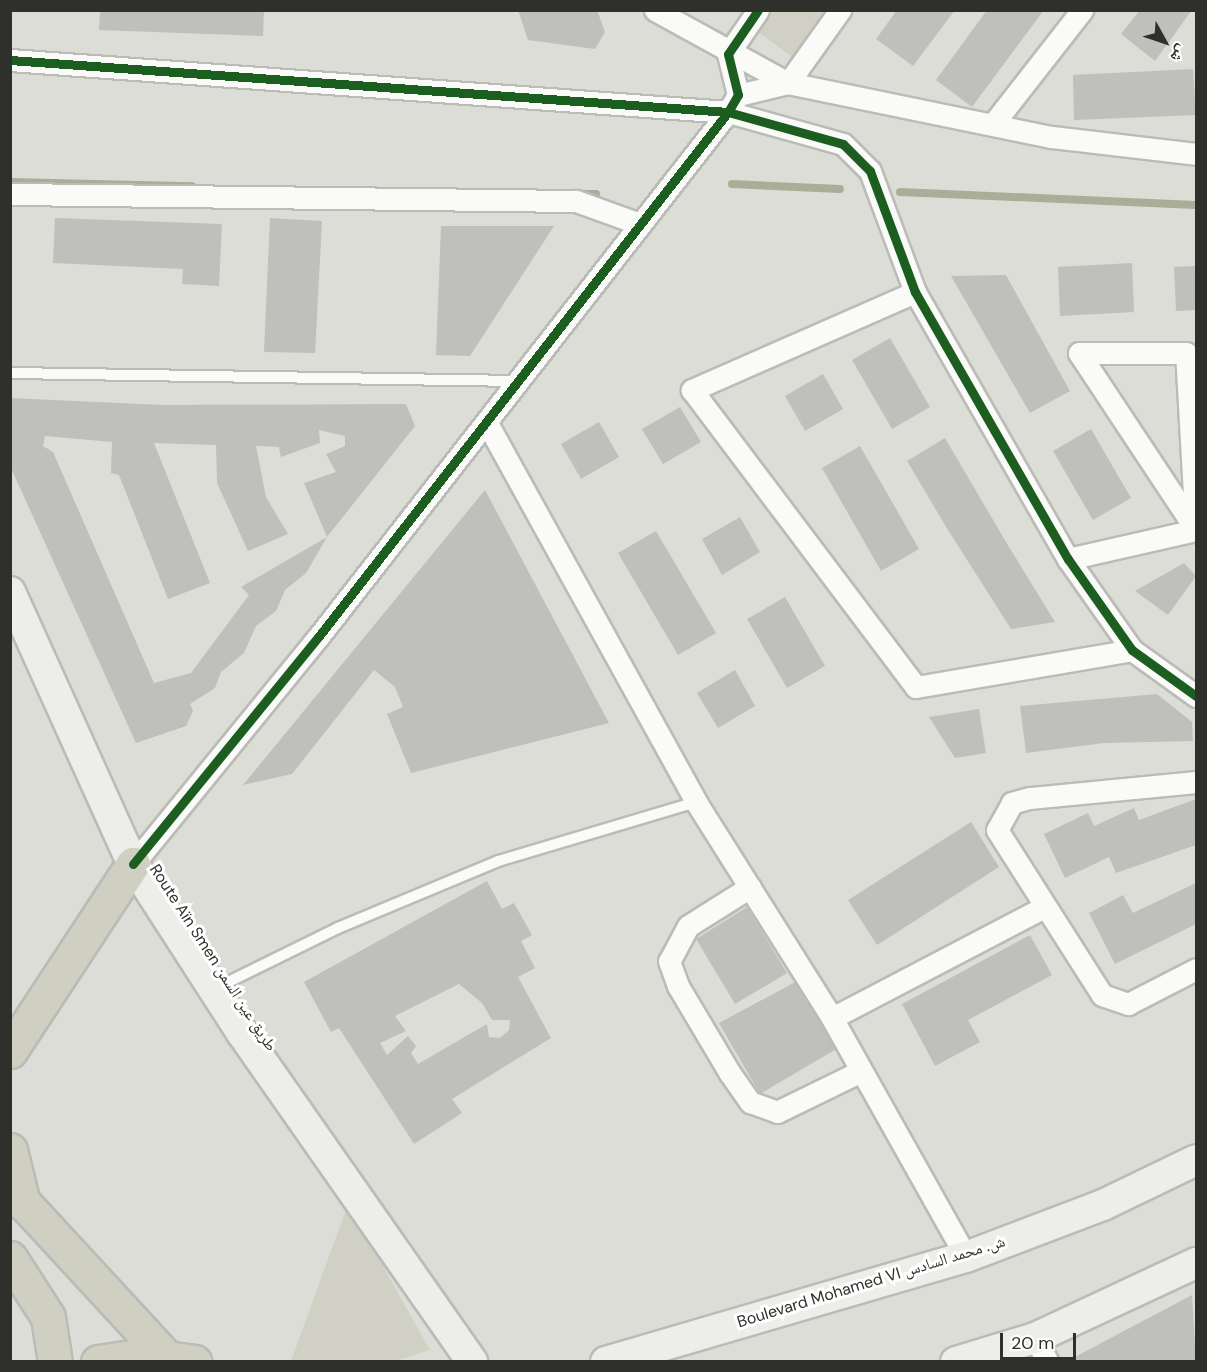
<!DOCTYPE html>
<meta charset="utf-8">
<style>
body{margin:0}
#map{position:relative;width:1207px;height:1372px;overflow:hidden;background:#ddddd8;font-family:"DM Sans","Noto Naskh Arabic",sans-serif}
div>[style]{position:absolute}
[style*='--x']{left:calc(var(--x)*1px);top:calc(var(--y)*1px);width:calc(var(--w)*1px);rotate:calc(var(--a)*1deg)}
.green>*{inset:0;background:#d0d1c4}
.stream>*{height:8px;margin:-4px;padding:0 4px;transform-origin:4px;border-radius:4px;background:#abad98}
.building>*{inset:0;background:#bfbfbb}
.roads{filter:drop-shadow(2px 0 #bbbbb7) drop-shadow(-2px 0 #bbbbb7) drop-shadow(0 2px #bbbbb7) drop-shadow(0 -2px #bbbbb7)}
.lane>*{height:10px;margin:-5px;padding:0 5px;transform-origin:5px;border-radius:5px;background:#fafaf9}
.street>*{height:21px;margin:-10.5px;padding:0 10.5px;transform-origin:10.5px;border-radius:10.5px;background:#fafaf9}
.secondary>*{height:30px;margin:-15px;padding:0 15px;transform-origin:15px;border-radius:15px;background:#edede9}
.highway>*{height:33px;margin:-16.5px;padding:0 16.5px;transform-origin:16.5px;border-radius:16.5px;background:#cfd0c2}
.cycleway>*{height:9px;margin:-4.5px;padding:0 4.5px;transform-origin:4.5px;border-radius:4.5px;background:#1b5e20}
span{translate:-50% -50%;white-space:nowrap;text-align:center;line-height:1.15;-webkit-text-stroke:6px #fff;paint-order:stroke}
.street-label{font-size:16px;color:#2f302c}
.frame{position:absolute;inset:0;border:12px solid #2f302c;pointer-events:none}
.north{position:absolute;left:1135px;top:12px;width:60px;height:60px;-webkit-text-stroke:4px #fff;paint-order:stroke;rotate:130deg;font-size:16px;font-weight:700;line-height:24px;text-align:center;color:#2f302c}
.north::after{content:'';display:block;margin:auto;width:21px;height:27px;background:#2f302c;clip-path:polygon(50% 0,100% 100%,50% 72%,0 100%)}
.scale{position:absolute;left:1000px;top:1333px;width:76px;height:27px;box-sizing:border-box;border:3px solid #2f302c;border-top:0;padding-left:8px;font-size:18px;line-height:21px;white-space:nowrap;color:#2f302c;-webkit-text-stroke:4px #fff;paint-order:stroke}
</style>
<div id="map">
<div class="green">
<div style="clip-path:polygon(769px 11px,829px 11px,794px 58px,755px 30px)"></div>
<div style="clip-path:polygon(348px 1204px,430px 1350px,395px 1361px,291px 1361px)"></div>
</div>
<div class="stream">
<div style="--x:10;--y:182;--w:182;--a:1.3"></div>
<div style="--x:732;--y:184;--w:108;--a:2.7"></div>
<div style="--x:900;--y:192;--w:296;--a:2.5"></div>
<div style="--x:579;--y:194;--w:17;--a:0"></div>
</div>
<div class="building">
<div style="clip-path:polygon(100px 10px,264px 10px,263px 36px,99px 30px)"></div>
<div style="clip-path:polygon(518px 10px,597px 10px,605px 32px,595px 49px,528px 40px)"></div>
<div style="clip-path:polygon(897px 10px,955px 10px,913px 66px,876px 39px)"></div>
<div style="clip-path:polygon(987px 10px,1044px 10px,972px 107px,936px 80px)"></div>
<div style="clip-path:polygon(1140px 10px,1192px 10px,1155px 61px,1121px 34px)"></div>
<div style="clip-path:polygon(1193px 69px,1196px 115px,1074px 120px,1073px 75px)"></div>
<div style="clip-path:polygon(55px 218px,222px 224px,219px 286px,182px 284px,183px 269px,53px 263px)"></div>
<div style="clip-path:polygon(270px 218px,322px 221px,315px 353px,264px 352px)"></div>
<div style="clip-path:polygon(441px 226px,554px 226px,470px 356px,436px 355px)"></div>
<div style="clip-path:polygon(1132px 263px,1134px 312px,1060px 316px,1058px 267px)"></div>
<div style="clip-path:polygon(1196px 266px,1196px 310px,1176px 311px,1174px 267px)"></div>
<div style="clip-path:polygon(1006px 275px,1070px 391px,1030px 413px,951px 276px)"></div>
<div style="clip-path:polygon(890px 338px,930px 407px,892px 429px,852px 360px)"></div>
<div style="clip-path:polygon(823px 374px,843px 409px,805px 431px,785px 396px)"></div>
<div style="clip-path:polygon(evenodd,10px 398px,163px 405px,406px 404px,415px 426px,327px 537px,306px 573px,285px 590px,276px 611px,256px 626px,244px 653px,221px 672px,215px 688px,190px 704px,193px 711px,186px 726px,136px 743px,10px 466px,10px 398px,319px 430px,345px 436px,345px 446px,326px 454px,336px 472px,304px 483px,327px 537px,241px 587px,249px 595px,191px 673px,154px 683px,53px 452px,43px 446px,45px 436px,112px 442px,111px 473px,119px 475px,168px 599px,210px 583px,154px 443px,216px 445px,217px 483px,248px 551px,288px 534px,266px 497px,256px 446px,279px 447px,281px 457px,320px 443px,319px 430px)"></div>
<div style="clip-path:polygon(680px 407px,701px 442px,663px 464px,642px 429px)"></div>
<div style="clip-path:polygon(599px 422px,619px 457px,581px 479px,561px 444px)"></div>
<div style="clip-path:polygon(1091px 429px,1131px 498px,1093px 520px,1053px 451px)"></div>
<div style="clip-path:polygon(945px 438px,1006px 542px,1055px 622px,1011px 629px,948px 530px,907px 461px)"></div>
<div style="clip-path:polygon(860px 446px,919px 549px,881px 571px,822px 468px)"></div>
<div style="clip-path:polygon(485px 490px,609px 723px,411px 773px,387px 714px,403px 707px,395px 687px,374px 670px,292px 774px,243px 785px)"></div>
<div style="clip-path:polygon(740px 517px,760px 552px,722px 575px,702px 539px)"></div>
<div style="clip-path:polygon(656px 531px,716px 633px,678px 655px,618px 553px)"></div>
<div style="clip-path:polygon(1184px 563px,1196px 576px,1168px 615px,1135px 591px)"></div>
<div style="clip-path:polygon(785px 597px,825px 666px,787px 688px,747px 619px)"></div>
<div style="clip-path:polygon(735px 670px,755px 706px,718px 728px,697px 693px)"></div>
<div style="clip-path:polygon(1157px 694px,1192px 722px,1193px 741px,1104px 743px,1026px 753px,1020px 706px)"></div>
<div style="clip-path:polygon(979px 709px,986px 753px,955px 758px,929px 717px)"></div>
<div style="clip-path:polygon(1196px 799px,1196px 845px,1116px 873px,1109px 857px,1065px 878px,1044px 834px,1088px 813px,1094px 826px,1134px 808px,1139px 820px)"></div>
<div style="clip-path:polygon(971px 822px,999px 867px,877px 945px,848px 900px)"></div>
<div style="clip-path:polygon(evenodd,487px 881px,502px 909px,514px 903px,532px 935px,521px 941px,535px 968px,518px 977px,551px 1038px,452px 1099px,462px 1113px,414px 1144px,339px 1028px,331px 1032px,304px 982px,487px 881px,459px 984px,482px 1003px,492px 1020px,510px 1020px,509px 1030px,500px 1038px,489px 1037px,487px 1024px,418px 1064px,411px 1053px,416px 1046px,408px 1036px,387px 1055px,380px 1043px,406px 1031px,395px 1016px,459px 984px)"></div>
<div style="clip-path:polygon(1196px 883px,1196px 924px,1115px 964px,1089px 913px,1123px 895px,1133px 913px)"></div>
<div style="clip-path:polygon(747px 907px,787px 973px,735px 1004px,696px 939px)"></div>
<div style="clip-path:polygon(1030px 935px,1052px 975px,968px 1020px,980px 1042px,935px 1066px,902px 1004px)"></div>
<div style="clip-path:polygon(799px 980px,838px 1048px,760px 1094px,719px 1023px)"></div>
<div style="clip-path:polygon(1192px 1295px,1196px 1362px,1075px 1362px,1073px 1358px)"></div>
</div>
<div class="roads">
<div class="lane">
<div style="--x:10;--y:373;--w:509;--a:0.9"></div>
<div style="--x:216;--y:988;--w:136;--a:-26.2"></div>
<div style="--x:338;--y:928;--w:173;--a:-22.7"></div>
<div style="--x:498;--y:861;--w:207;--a:-16.6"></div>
</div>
<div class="street">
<div style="--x:655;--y:10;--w:152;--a:28.8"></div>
<div style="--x:788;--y:83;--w:269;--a:11.6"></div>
<div style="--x:1052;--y:137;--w:145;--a:6.7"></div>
<div style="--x:10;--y:60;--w:720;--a:4.14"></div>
<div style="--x:728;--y:112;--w:119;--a:15.5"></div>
<div style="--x:843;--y:144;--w:38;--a:45"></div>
<div style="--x:870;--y:171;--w:129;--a:69.6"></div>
<div style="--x:915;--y:292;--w:308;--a:60.2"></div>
<div style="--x:1068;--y:559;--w:111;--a:54.9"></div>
<div style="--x:1132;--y:650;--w:79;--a:35.7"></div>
<div style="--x:738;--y:95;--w:51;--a:-13.5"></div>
<div style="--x:788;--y:83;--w:90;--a:-54.5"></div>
<div style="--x:993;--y:124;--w:145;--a:-52"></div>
<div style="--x:10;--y:194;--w:566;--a:0.71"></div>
<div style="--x:576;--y:201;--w:68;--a:19.8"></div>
<div style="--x:915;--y:292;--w:244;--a:156.3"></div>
<div style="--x:692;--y:390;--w:372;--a:53"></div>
<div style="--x:916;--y:687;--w:219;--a:-9.7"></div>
<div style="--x:487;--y:423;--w:433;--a:61.1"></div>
<div style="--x:696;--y:802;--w:255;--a:57.8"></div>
<div style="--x:832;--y:1018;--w:274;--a:60.7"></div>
<div style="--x:1068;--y:559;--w:131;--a:-12.8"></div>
<div style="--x:1196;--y:530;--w:177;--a:-93.2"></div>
<div style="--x:1186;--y:353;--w:107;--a:180"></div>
<div style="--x:1079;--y:353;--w:212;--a:56.5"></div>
<div style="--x:1196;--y:782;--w:168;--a:174.5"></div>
<div style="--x:1029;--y:798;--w:18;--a:164"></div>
<div style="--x:1012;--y:803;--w:31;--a:119"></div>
<div style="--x:997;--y:830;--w:196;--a:57.5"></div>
<div style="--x:1102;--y:995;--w:28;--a:19"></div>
<div style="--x:1128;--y:1004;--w:76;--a:-27.2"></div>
<div style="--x:133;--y:864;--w:294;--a:-50.8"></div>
<div style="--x:319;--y:636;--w:665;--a:-52.03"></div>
<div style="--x:728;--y:112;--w:20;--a:-60"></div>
<div style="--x:738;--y:95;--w:42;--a:-103.7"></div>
<div style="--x:728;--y:54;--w:53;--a:-55.7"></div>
<div style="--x:750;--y:887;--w:73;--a:147.8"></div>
<div style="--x:688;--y:926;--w:40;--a:118"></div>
<div style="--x:669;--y:961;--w:27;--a:70"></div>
<div style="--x:678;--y:986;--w:100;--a:59.3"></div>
<div style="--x:729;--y:1072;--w:37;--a:55"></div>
<div style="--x:750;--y:1102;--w:29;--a:20"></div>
<div style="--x:777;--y:1112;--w:93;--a:-26"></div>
<div style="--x:832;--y:1018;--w:239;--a:-27.6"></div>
<div style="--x:1035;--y:1338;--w:27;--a:62"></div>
</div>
<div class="secondary">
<div style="--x:10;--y:592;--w:299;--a:65.7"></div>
<div style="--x:133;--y:864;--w:201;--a:57.2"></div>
<div style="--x:242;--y:1033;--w:401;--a:55"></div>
<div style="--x:606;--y:1362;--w:375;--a:-16.3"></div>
<div style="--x:966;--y:1257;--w:147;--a:-20.8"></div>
<div style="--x:1103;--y:1205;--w:103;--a:-25.8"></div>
<div style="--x:956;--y:1362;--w:83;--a:-16.9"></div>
<div style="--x:1035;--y:1338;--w:178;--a:-25"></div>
</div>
<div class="highway">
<div style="--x:10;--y:1051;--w:224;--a:-56.7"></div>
<div style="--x:10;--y:1150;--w:55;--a:76.2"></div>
<div style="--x:10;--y:1188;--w:229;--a:47.3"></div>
<div style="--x:10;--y:1258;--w:70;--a:57.2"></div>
<div style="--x:48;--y:1317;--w:46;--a:81.2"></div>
<div style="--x:98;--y:1362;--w:46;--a:-8.8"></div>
<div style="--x:143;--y:1355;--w:52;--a:7.7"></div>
</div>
</div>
<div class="cycleway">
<div style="--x:10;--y:60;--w:720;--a:4.14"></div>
<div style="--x:728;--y:112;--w:119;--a:15.5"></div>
<div style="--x:843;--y:144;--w:38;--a:45"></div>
<div style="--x:870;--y:171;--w:129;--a:69.6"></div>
<div style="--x:915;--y:292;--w:308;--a:60.2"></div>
<div style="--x:1068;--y:559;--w:111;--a:54.9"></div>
<div style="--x:1132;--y:650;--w:79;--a:35.7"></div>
<div style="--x:133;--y:864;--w:294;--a:-50.8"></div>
<div style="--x:319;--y:636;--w:665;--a:-52.03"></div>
<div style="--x:728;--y:112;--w:20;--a:-60"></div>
<div style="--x:738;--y:95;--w:42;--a:-103.7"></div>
<div style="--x:728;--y:54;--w:53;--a:-55.7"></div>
</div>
<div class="street-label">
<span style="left:213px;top:958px;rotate:57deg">Route Aïn Smen طريق عين السمن</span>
<span style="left:871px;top:1282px;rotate:-17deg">Boulevard Mohamed VI ش. محمد السادس</span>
</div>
<div class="frame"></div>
<div class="north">ش</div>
<div class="scale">20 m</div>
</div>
